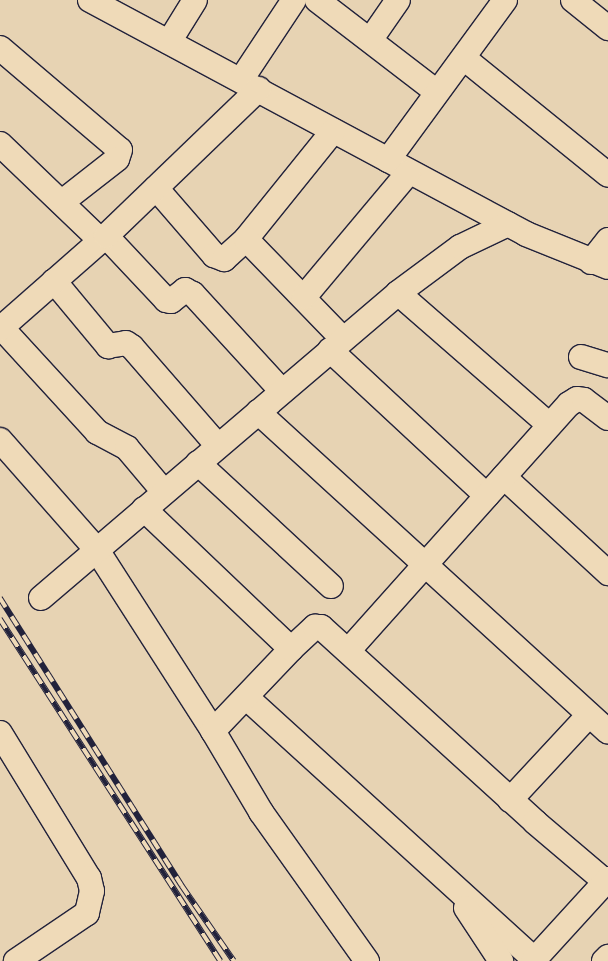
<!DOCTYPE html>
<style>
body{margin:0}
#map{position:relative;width:608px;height:961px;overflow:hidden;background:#e7d3b3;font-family:Mali,sans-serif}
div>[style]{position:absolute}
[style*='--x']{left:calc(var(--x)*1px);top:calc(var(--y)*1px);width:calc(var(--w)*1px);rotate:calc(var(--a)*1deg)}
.roads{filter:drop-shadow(1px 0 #22223b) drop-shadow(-1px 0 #22223b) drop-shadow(0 1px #22223b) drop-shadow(0 -1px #22223b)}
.minor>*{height:24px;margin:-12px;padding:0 12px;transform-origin:12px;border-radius:12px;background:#efdab8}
.rail>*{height:5.5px;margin-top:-2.75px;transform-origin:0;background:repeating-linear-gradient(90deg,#efdab8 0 11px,#22223b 0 22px);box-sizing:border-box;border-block:1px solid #22223b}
span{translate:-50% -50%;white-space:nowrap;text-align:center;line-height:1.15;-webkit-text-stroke:5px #efdab8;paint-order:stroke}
</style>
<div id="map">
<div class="roads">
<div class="minor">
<div style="--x:90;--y:0;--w:495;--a:28.2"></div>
<div style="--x:526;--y:234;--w:88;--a:21.9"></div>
<div style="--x:317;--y:0;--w:151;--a:37.5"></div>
<div style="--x:573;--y:0;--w:45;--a:38.7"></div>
<div style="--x:371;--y:39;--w:47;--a:-55.3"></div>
<div style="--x:169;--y:42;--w:49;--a:-58.2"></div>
<div style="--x:0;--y:48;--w:157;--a:40.4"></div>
<div style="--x:120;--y:150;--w:9;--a:108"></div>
<div style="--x:117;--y:159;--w:70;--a:142"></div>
<div style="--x:465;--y:59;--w:184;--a:39"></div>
<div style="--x:241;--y:80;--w:96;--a:-56.5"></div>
<div style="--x:0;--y:144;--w:140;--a:43.8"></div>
<div style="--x:388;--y:160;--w:198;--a:-53.8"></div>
<div style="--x:156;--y:188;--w:89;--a:49.1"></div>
<div style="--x:214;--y:255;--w:11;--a:22"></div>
<div style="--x:224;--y:259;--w:30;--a:-42"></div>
<div style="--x:246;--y:239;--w:139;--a:-51.1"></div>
<div style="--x:106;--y:236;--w:88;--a:46.8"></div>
<div style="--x:166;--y:300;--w:5;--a:11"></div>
<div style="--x:171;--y:301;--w:18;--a:-38"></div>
<div style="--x:185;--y:290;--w:9;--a:27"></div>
<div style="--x:193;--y:294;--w:132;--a:47.5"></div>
<div style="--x:246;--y:239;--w:139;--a:45.9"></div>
<div style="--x:591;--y:262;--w:28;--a:-52"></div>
<div style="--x:54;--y:281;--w:85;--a:50.3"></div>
<div style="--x:108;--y:346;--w:18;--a:-9"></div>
<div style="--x:126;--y:343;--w:7;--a:34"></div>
<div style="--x:132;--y:347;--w:131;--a:49"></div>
<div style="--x:398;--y:293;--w:199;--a:41.1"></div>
<div style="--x:304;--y:297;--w:163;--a:-50"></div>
<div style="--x:0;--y:326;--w:144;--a:47.5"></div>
<div style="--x:97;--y:432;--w:34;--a:28"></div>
<div style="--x:127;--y:448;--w:57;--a:49.9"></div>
<div style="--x:0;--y:329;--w:141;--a:-41.3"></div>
<div style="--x:106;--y:236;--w:212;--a:-43.9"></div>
<div style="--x:330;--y:350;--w:214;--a:42.9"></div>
<div style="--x:581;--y:357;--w:28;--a:17"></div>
<div style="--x:258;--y:412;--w:474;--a:42.4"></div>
<div style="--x:0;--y:440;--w:147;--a:48.6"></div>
<div style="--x:97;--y:550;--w:215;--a:57.3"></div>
<div style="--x:213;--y:731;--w:94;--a:59.3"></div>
<div style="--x:261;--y:812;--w:183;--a:54.6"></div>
<div style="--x:198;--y:463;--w:181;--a:42.8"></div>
<div style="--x:504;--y:477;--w:142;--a:42.7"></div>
<div style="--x:144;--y:509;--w:203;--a:43.6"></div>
<div style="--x:41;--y:598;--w:470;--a:-40.5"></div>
<div style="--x:398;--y:293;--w:77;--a:-36.6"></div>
<div style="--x:460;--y:247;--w:53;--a:-25.6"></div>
<div style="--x:348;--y:651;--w:331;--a:-48.2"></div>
<div style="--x:569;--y:404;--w:9;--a:-32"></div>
<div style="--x:577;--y:399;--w:7;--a:8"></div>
<div style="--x:584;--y:400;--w:30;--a:37"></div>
<div style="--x:247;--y:698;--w:391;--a:42.3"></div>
<div style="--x:213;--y:731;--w:113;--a:-46.4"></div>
<div style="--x:291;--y:649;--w:33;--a:-43"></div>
<div style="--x:315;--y:627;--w:6;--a:0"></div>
<div style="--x:321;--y:627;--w:290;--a:42.3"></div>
<div style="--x:535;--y:822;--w:96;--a:40.3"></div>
<div style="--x:0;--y:733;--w:170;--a:58.5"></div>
<div style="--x:89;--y:878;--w:13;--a:77"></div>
<div style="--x:92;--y:891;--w:23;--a:103"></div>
<div style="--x:87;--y:913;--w:86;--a:145.9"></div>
<div style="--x:510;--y:800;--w:116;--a:-47.1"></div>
<div style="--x:466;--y:908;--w:64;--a:56.6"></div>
<div style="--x:533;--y:961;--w:111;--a:-47.6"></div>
<div style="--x:604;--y:961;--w:6;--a:-45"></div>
</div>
</div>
<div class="rail">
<div style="--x:0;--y:598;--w:341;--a:57.7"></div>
<div style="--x:182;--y:886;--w:91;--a:55.3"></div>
<div style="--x:0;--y:619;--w:407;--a:57.2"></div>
</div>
</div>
